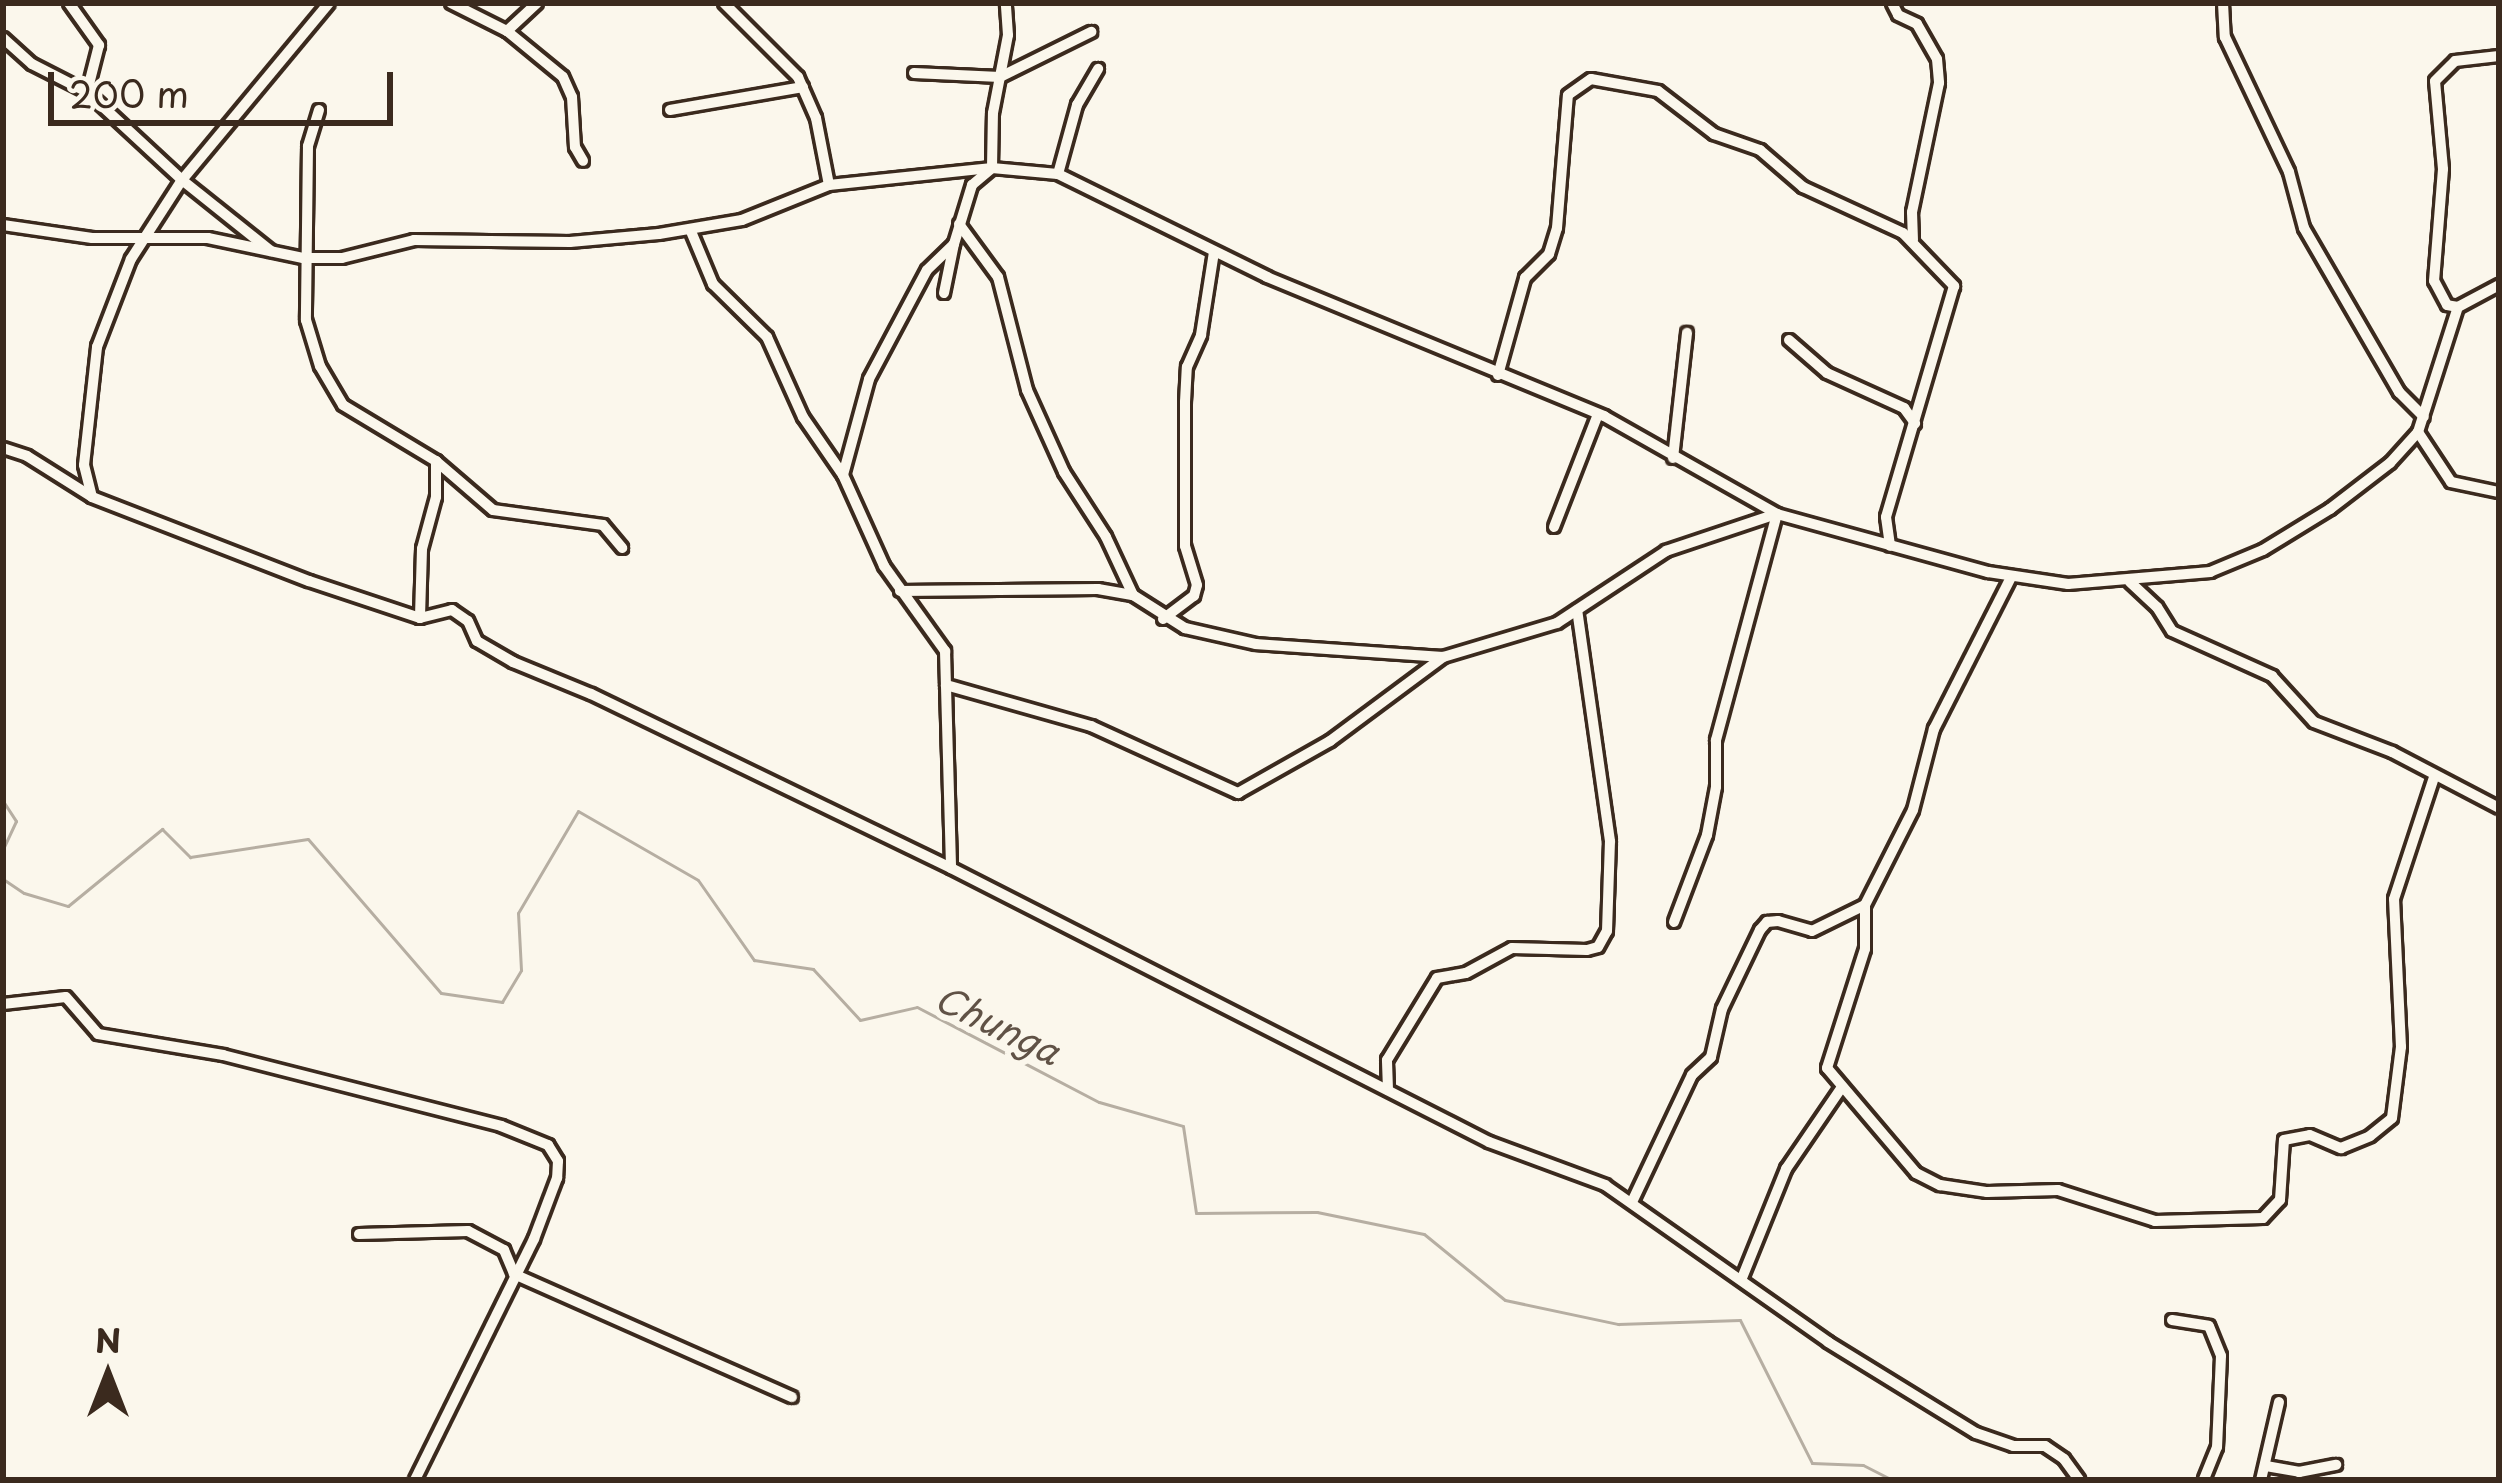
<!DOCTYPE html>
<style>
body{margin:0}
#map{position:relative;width:2502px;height:1483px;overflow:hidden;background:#fbf7ec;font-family:"Playpen Sans",sans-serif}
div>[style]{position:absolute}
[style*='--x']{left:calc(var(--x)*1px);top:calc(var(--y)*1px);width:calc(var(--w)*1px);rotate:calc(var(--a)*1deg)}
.stream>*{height:3px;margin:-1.5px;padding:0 1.5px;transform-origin:1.5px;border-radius:1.5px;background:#b6aea2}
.roads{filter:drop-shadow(3px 0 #3b2a1e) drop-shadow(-3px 0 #3b2a1e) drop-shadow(0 3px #3b2a1e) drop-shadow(0 -3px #3b2a1e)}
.minor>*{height:10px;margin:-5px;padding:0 5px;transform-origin:5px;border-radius:5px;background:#fbf7ec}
span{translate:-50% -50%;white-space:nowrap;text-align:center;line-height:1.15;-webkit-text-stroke:12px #fbf7ec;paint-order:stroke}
.water-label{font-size:36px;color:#605246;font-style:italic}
.frame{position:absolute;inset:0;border:6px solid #3b2a1e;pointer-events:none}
.north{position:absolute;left:48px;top:1315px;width:120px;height:120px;-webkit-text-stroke:9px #fbf7ec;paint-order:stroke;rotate:0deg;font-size:33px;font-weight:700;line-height:48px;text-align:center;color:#3b2a1e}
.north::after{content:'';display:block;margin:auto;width:42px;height:54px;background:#3b2a1e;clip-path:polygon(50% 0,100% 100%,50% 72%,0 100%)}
.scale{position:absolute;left:48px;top:72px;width:345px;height:54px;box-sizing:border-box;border:6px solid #3b2a1e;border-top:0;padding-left:15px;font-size:36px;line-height:42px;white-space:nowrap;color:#3b2a1e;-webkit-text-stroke:9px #fbf7ec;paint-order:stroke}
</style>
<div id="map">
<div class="stream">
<div style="--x:3;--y:801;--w:24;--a:57"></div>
<div style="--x:16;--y:821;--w:31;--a:115"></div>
<div style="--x:3;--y:879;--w:25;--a:34"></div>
<div style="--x:24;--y:893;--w:46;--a:16.5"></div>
<div style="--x:68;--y:906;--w:122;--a:-39.3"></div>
<div style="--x:162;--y:829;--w:40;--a:45"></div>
<div style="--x:190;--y:857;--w:119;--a:-8.7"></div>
<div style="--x:308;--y:839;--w:203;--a:49.2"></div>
<div style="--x:441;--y:993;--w:62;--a:8.4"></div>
<div style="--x:502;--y:1002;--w:37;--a:-59"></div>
<div style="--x:521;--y:970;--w:57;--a:-93"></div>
<div style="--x:518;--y:913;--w:118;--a:-59.5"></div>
<div style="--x:578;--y:811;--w:138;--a:29.9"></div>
<div style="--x:698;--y:880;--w:98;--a:55"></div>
<div style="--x:754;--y:960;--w:60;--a:8.7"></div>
<div style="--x:813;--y:969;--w:69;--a:47.3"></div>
<div style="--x:860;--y:1020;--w:58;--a:-12.8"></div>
<div style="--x:917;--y:1007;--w:205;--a:27.6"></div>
<div style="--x:1099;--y:1102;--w:87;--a:15.9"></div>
<div style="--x:1183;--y:1126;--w:88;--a:81.5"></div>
<div style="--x:1196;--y:1213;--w:121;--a:-0.5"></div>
<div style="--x:1317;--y:1212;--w:109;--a:11.6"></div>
<div style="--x:1424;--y:1234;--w:104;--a:39.2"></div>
<div style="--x:1505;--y:1300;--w:116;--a:12"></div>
<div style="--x:1618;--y:1324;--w:122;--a:-1.9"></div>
<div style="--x:1740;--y:1320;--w:160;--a:63.3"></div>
<div style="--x:1812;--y:1463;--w:51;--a:2.2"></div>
<div style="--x:1863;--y:1465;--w:33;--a:27"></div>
</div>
<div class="roads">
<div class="minor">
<div style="--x:69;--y:3;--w:52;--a:54.5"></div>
<div style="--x:99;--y:45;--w:49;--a:104.3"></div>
<div style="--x:87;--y:92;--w:129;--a:42.8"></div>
<div style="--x:182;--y:180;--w:114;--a:38.6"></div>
<div style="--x:451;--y:3;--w:63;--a:26.6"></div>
<div style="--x:507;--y:31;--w:72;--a:39.4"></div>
<div style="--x:563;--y:77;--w:22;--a:66"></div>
<div style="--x:572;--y:97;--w:50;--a:86.6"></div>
<div style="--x:575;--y:147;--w:16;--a:60"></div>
<div style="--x:724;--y:3;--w:105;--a:45"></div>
<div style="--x:798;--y:77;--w:45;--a:66.3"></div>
<div style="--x:816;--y:118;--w:68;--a:79"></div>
<div style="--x:1892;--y:3;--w:13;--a:63"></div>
<div style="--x:1898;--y:15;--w:21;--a:25"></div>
<div style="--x:1917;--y:24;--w:40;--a:60.3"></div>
<div style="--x:1937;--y:59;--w:24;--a:85"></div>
<div style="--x:1939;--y:83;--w:132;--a:101.8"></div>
<div style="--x:1912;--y:212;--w:28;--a:88"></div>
<div style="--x:2223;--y:3;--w:34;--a:87"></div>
<div style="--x:2225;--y:37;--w:149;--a:64.6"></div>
<div style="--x:2289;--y:172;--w:58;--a:75"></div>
<div style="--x:2304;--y:228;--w:190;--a:59.9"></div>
<div style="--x:2399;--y:392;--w:35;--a:45"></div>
<div style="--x:507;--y:31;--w:41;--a:-43"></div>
<div style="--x:3;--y:38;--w:39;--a:42"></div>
<div style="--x:32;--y:64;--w:62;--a:27"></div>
<div style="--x:914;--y:73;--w:86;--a:2.7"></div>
<div style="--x:1000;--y:77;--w:102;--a:-26.3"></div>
<div style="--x:319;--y:110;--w:38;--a:107"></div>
<div style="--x:308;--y:146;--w:174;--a:90.7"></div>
<div style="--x:306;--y:320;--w:48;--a:73.1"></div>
<div style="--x:320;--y:366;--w:45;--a:59.5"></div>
<div style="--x:343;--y:405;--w:109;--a:31.1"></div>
<div style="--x:436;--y:461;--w:36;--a:90"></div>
<div style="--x:436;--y:497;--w:54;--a:105.1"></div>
<div style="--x:422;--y:549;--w:69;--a:91.7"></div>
<div style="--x:670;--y:110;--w:135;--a:-9.8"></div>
<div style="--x:1058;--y:174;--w:72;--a:-74.6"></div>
<div style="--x:1077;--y:105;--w:42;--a:-59.7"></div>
<div style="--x:959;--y:224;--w:66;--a:53.7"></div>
<div style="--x:998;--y:277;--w:117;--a:75.6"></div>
<div style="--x:1027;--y:390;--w:90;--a:65.7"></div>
<div style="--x:1064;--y:472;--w:77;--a:57.1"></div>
<div style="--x:1106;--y:537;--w:64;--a:65"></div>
<div style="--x:3;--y:225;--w:90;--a:8.3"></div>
<div style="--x:92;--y:238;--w:116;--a:0"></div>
<div style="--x:208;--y:238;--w:97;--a:11.9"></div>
<div style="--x:303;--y:258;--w:39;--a:0"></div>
<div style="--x:342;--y:258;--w:74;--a:-14"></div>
<div style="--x:414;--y:240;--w:156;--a:0.7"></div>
<div style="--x:570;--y:242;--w:89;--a:-5.1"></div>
<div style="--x:659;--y:234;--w:84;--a:-9.6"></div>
<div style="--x:742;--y:220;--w:94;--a:-21.9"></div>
<div style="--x:829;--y:185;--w:164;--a:-6"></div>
<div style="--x:992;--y:168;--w:66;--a:5.2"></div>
<div style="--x:1058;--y:174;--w:233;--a:26.2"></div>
<div style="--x:1267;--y:277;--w:365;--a:22.4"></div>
<div style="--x:1604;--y:416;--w:199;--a:29.5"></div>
<div style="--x:1777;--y:514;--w:219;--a:15.4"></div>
<div style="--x:1988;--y:572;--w:81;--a:8.5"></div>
<div style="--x:2068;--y:584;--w:143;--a:-4.8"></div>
<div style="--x:2210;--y:572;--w:57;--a:-22.5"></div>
<div style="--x:2263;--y:550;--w:79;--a:-31.5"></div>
<div style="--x:2330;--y:509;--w:76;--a:-37.5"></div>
<div style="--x:2390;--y:463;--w:42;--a:-47.9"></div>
<div style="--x:2418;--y:432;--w:131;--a:-72.3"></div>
<div style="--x:2458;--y:307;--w:47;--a:-28.2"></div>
<div style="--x:690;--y:229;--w:60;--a:67.3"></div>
<div style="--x:713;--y:284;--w:76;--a:44.5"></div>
<div style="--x:767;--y:337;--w:88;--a:65.8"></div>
<div style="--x:803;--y:417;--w:70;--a:55.4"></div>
<div style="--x:843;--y:475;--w:100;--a:65.7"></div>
<div style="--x:884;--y:566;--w:105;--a:54.3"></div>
<div style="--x:945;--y:651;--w:217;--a:88.4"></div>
<div style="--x:944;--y:293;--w:50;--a:-78.5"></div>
<div style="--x:2458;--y:307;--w:11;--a:-170"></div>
<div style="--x:2447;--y:305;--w:27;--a:-118"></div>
<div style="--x:2434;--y:281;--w:112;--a:-85.4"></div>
<div style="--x:2443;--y:169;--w:88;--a:-95.2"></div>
<div style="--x:2435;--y:81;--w:28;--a:-45"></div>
<div style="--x:2455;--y:61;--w:44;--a:-6.5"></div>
<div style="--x:1789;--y:340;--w:50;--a:41"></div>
<div style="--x:1827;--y:373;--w:85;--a:24.4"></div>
<div style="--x:1904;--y:408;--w:19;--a:54"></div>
<div style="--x:1498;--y:375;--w:101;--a:-74.4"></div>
<div style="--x:1525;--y:278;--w:34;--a:-45"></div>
<div style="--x:1549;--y:254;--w:27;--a:-73"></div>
<div style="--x:1557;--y:228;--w:133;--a:-85.3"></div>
<div style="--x:1568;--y:95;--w:28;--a:-35"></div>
<div style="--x:1591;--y:79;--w:68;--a:10.2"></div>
<div style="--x:1658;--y:91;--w:71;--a:37.5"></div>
<div style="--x:1714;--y:134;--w:49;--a:19.2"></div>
<div style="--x:1760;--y:150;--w:57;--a:40.7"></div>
<div style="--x:1803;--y:187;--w:110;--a:24.7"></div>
<div style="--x:1903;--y:233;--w:74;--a:46.1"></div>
<div style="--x:1954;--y:286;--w:241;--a:106.4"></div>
<div style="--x:1886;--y:517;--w:29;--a:82"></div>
<div style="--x:2418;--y:432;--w:60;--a:56.6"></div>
<div style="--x:2451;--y:482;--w:49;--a:11.8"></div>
<div style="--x:3;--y:448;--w:25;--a:18"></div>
<div style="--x:27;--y:456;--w:77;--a:32.2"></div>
<div style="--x:92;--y:497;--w:233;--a:21.2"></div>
<div style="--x:309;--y:581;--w:117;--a:18.4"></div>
<div style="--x:420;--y:618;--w:33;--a:-14"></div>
<div style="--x:452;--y:610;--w:19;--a:35"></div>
<div style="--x:468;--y:621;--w:22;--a:66"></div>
<div style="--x:477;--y:641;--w:42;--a:30.3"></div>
<div style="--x:513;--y:662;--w:84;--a:22.3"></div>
<div style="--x:591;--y:694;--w:400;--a:25.8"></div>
<div style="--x:951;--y:868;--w:604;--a:26.99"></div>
<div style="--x:1489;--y:1142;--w:124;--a:20.3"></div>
<div style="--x:1605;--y:1185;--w:273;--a:35.1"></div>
<div style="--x:1828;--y:1342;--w:174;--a:31.6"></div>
<div style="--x:1976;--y:1433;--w:39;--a:19"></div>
<div style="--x:2013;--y:1446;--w:32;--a:0"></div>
<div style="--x:2045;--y:1446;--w:23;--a:34"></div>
<div style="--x:2064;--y:1459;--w:26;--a:54"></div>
<div style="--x:1673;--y:458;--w:126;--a:-83.6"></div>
<div style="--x:436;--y:461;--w:75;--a:40.7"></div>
<div style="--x:493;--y:510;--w:111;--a:7.8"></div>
<div style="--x:603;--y:525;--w:30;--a:50"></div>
<div style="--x:843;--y:475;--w:99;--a:-74.8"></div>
<div style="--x:869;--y:379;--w:123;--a:-62"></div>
<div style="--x:927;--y:270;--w:37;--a:-44"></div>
<div style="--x:954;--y:244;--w:62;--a:-73"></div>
<div style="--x:972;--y:185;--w:26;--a:-40"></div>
<div style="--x:992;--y:168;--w:55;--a:-89"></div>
<div style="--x:993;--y:113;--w:79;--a:-79.1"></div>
<div style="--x:1008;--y:35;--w:32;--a:-94"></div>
<div style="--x:92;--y:497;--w:33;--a:-104"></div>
<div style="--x:84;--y:465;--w:119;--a:-83.7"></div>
<div style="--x:97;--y:347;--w:94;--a:-68.9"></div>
<div style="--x:131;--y:259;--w:94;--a:-57.2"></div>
<div style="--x:182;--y:180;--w:230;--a:-50.3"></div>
<div style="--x:1554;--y:527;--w:121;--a:-68.7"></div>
<div style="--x:2130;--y:582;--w:37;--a:43"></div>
<div style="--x:2157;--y:607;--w:28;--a:58"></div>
<div style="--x:2172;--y:631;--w:110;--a:24.2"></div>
<div style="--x:2272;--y:676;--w:62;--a:47.6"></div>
<div style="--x:2314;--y:722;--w:84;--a:21"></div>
<div style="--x:2392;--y:752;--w:121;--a:27.6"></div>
<div style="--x:900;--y:591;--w:198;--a:-0.6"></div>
<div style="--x:1098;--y:589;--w:36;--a:10"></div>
<div style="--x:1133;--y:595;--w:62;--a:32.4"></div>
<div style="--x:1185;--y:628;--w:73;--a:12.7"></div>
<div style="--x:1256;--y:644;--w:186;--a:4"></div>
<div style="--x:1163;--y:619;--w:39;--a:-37"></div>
<div style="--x:1194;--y:596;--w:11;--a:-75"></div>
<div style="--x:1197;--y:585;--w:41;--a:-107.1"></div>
<div style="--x:1185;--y:546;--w:144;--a:-90"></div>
<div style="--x:1185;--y:402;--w:35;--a:-87"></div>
<div style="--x:1187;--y:367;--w:35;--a:-66"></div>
<div style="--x:1201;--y:335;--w:84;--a:-81.1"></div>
<div style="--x:946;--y:685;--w:151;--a:15.8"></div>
<div style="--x:1091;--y:726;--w:162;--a:24.5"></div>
<div style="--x:1238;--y:793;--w:106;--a:-29.5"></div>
<div style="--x:1330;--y:741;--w:141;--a:-36.6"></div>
<div style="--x:1443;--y:657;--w:119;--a:-16.6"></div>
<div style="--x:1557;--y:623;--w:131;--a:-33.4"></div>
<div style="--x:1666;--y:551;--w:116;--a:-18.6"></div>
<div style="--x:1865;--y:905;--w:44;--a:90"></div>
<div style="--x:1865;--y:949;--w:125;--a:107.7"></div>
<div style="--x:1827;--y:1068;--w:138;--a:49.7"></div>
<div style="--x:1916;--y:1173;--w:27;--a:27"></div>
<div style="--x:1940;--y:1185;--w:48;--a:8.5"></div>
<div style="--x:1987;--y:1192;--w:71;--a:-1.6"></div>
<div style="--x:2058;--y:1190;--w:102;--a:17.7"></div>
<div style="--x:2155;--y:1221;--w:108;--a:-1.6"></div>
<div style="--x:2263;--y:1218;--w:25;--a:-47"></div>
<div style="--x:2280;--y:1200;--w:60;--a:-86.2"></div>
<div style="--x:2284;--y:1140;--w:26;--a:-11"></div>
<div style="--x:2310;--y:1135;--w:34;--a:23"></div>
<div style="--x:2341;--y:1148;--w:31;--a:-22"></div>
<div style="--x:2370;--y:1136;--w:28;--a:-39"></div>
<div style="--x:2392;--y:1118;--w:72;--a:-82.8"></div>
<div style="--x:2401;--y:1047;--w:148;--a:-92.7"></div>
<div style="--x:2394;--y:899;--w:128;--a:-71.8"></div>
<div style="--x:1674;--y:922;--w:93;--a:-69.2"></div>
<div style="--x:1707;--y:835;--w:49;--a:-79.4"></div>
<div style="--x:1716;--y:787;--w:47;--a:-90"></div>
<div style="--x:1716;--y:740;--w:234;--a:-74.9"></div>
<div style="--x:3;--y:1004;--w:63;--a:-6.3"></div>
<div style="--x:66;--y:997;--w:49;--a:49.1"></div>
<div style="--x:98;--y:1034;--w:127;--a:9.5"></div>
<div style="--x:223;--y:1055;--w:287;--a:14.3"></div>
<div style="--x:501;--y:1126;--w:51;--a:22"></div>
<div style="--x:548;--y:1145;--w:19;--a:58"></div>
<div style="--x:558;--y:1161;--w:17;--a:93"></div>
<div style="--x:557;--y:1178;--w:65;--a:110.7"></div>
<div style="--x:534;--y:1239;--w:269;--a:116.3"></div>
<div style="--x:1388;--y:1090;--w:30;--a:-92"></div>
<div style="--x:1387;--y:1060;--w:96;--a:-58.6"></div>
<div style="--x:1437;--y:978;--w:29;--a:-10"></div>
<div style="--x:1466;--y:973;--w:52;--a:-28.5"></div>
<div style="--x:1512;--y:948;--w:75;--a:1.5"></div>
<div style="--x:1587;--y:950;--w:11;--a:-15"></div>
<div style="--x:1598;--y:947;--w:18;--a:-61"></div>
<div style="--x:1607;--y:931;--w:90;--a:-88.1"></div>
<div style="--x:1610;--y:841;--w:233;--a:-98.1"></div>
<div style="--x:1632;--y:1202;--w:140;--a:-64.7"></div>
<div style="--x:1692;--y:1075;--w:26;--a:-43"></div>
<div style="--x:1711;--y:1057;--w:49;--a:-77.1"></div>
<div style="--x:1722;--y:1009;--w:88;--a:-64.3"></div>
<div style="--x:1760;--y:930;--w:11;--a:-49"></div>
<div style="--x:1767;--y:922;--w:11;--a:-5"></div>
<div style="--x:1778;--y:921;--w:35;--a:16"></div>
<div style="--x:1812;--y:931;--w:59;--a:-26.1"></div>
<div style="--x:1865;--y:905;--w:106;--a:-63.2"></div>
<div style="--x:1913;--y:810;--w:84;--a:-75.5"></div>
<div style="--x:1934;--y:729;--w:170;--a:-63.1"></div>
<div style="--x:359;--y:1234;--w:109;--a:-1.6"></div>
<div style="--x:468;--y:1231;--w:41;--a:27.8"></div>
<div style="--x:504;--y:1250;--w:26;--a:67"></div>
<div style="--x:514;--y:1274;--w:304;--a:23.9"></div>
<div style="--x:1742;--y:1278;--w:118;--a:-68"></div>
<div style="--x:1786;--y:1169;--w:99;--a:-55.7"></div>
<div style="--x:2172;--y:1320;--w:37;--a:9"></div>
<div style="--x:2209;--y:1326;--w:32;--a:68"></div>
<div style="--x:2221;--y:1356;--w:91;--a:92.5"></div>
<div style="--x:2217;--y:1447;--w:35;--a:112"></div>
<div style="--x:2266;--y:1466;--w:34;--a:10"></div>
<div style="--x:2299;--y:1472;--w:38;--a:-11"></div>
<div style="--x:2261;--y:1480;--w:80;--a:-77"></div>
</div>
</div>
<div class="water-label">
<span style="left:998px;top:1024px;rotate:26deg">Chunga</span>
</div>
<div class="frame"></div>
<div class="north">N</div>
<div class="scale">200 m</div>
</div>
